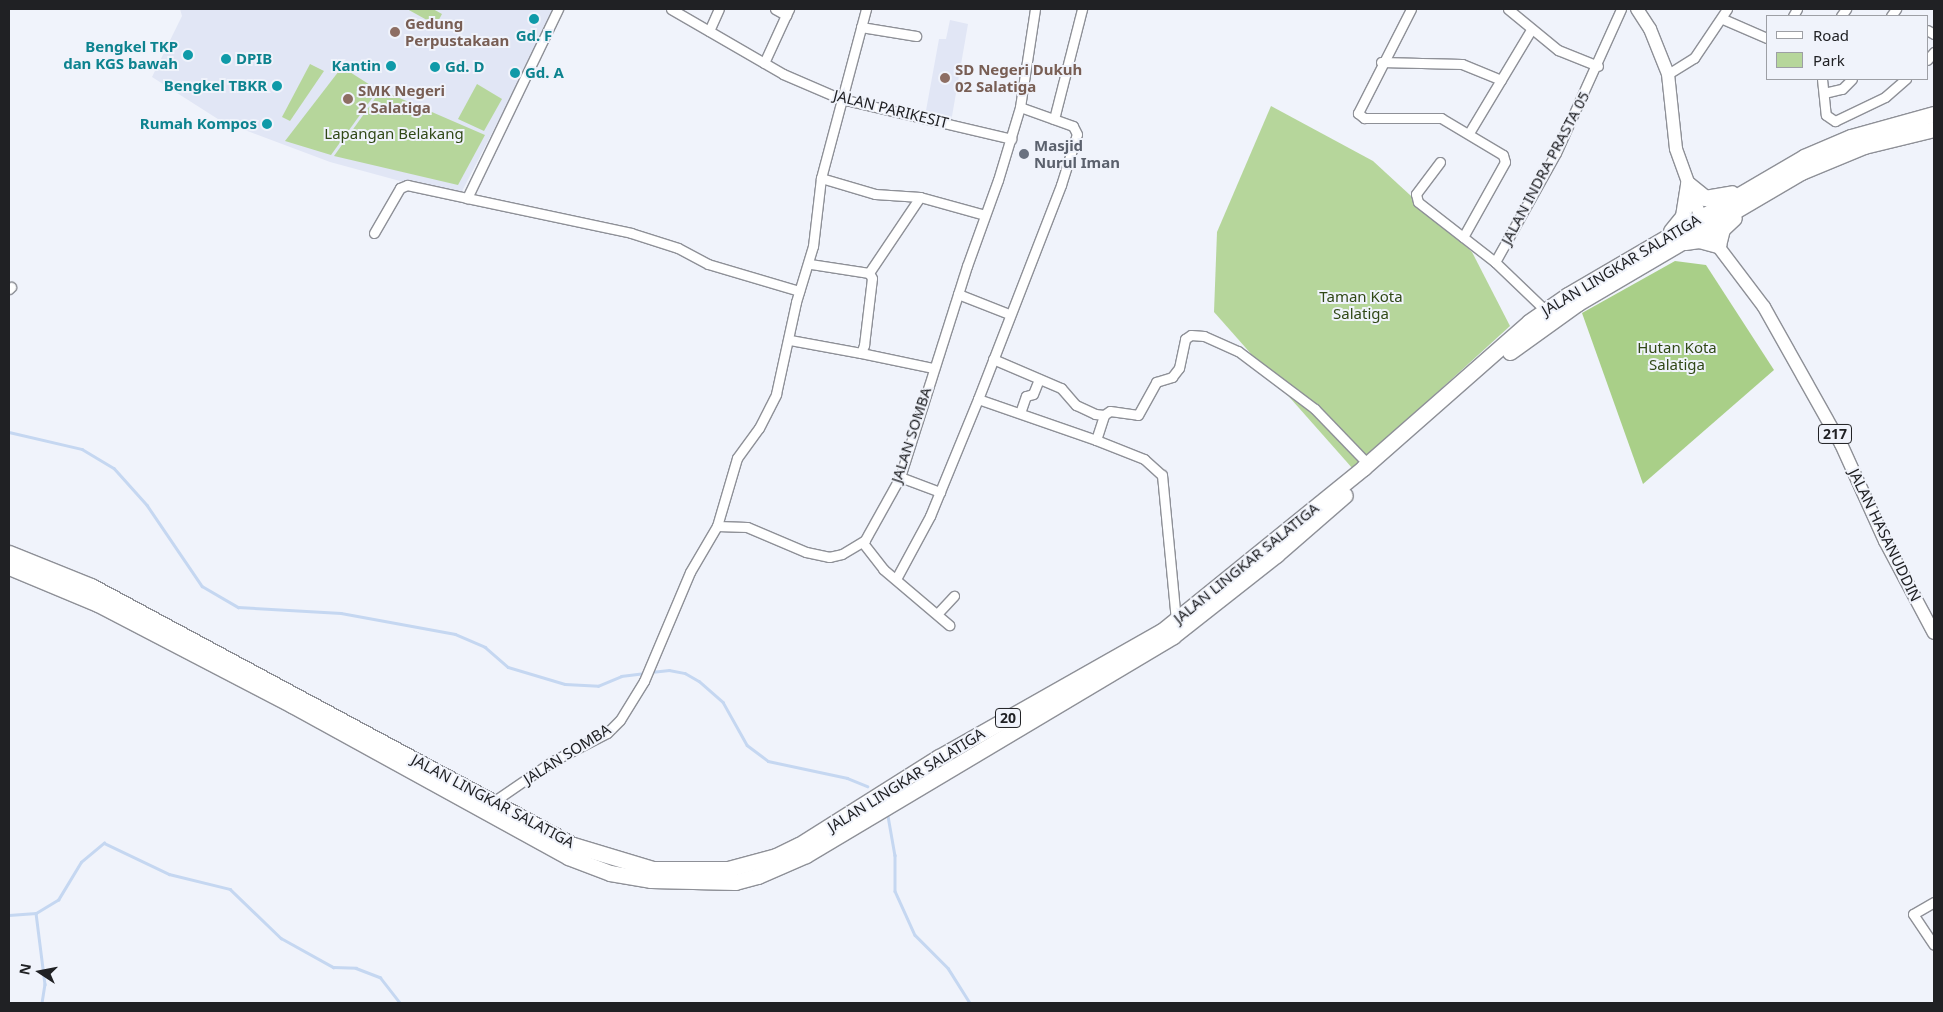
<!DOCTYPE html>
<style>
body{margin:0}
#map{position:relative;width:1943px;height:1012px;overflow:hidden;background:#f0f3fb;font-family:"Noto Sans",sans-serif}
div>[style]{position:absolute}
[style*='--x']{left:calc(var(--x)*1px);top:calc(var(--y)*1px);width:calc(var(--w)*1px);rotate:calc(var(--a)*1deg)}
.built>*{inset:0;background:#e1e6f5}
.green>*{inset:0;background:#b6d69b}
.forest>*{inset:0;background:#a9cf88}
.stream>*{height:2.5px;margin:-1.25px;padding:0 1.25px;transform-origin:1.25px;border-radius:1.25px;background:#c5d7f1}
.roads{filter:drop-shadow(1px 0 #8e9097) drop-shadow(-1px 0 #8e9097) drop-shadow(0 1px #8e9097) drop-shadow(0 -1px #8e9097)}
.street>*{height:9px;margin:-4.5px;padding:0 4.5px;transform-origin:4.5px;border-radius:4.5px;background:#fff}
.primary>*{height:12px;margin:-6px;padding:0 6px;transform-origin:6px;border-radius:6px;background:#fff}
.highway>*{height:15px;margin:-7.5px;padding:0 7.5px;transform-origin:7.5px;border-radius:7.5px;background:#fff}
.dots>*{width:14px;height:14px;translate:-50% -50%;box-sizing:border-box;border:2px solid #f0f3fb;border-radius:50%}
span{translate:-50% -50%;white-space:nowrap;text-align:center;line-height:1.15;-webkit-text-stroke:4px #f0f3fb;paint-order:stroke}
.shield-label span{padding:1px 4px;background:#f0f3fb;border:1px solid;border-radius:4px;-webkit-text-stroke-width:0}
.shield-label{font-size:14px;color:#202124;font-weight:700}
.education-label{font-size:15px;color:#785e54;font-weight:700}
.left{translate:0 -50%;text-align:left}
.culture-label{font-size:15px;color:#0d838f;font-weight:700}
.right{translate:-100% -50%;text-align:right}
.street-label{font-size:15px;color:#202124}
.park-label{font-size:15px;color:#304816}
.worship-label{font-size:15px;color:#5b616d;font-weight:700}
.frame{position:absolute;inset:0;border:10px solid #202124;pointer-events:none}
.legend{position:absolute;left:1766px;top:15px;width:162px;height:65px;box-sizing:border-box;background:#f0f3fb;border:1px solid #9d9fa5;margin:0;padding:6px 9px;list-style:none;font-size:15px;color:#202124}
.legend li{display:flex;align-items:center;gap:10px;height:25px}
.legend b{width:25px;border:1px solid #9d9fa5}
.north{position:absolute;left:15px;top:947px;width:50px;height:50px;-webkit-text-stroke:4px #f0f3fb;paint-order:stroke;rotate:281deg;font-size:14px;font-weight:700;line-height:20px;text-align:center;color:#202124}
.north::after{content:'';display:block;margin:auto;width:18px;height:22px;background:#202124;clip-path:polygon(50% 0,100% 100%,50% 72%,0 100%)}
</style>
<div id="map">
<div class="built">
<div style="clip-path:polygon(180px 9px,556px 9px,459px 197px,330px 162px,221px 121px,152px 77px,182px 16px)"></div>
<div style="clip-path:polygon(950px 20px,968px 24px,951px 122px,925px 116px,939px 39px,946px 39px)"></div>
</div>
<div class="green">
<div style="clip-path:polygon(407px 9px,433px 9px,442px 14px,436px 25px)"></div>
<div style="clip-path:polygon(310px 64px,324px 71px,290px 121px,282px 117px)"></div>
<div style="clip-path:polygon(342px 67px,378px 90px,331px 155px,285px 141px)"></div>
<div style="clip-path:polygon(477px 84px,502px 99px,484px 131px,458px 119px)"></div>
<div style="clip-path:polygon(381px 90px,485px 135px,458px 185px,334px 156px)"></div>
<div style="clip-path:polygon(1271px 106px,1373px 161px,1472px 252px,1510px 326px,1353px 469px,1214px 312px,1217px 232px)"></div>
</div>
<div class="forest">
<div style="clip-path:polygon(1675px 261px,1706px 265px,1774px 370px,1643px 484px,1582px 313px)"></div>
</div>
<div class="stream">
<div style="--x:9;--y:432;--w:75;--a:13.1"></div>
<div style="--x:82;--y:449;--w:37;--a:31"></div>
<div style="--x:114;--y:468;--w:50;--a:48.3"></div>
<div style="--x:147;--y:505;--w:98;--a:55.8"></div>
<div style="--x:202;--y:586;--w:42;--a:30.3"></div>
<div style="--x:238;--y:607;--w:103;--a:3.3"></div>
<div style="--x:341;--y:613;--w:116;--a:10.4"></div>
<div style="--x:455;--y:634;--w:33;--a:23"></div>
<div style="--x:485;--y:647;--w:30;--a:41"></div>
<div style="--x:508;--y:667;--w:59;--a:16.6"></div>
<div style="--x:565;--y:684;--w:33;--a:3"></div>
<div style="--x:598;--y:686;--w:25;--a:-23"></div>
<div style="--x:621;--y:676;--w:24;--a:-7"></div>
<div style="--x:651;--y:672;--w:18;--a:-6"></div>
<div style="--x:669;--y:670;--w:16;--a:11"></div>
<div style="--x:685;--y:673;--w:16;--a:30"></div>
<div style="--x:699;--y:681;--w:32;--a:41"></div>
<div style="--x:723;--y:702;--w:49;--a:60.8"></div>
<div style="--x:747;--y:745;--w:26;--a:37"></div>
<div style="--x:768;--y:761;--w:81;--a:12.1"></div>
<div style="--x:847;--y:778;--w:22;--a:22"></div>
<div style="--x:888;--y:816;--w:40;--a:80"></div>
<div style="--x:895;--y:855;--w:36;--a:90"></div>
<div style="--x:895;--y:891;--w:48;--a:65.6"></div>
<div style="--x:915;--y:935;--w:47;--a:45"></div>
<div style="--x:948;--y:968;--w:41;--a:57.8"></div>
<div style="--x:36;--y:913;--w:72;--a:82.8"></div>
<div style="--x:45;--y:984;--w:19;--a:99"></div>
<div style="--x:9;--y:915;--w:27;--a:-4"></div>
<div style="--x:36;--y:913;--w:26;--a:-31"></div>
<div style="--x:58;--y:900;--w:44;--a:-58.8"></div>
<div style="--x:81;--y:862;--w:30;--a:-40"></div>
<div style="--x:104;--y:843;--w:72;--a:25.5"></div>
<div style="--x:169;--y:874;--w:63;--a:13.8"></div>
<div style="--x:230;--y:889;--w:71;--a:43.9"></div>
<div style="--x:281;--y:938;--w:60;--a:29.1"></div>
<div style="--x:333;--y:967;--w:23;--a:2"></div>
<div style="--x:356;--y:968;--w:26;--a:21"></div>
<div style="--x:380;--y:977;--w:33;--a:52"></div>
</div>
<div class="roads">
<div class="street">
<div style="--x:558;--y:9;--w:210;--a:115.7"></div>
<div style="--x:467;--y:198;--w:168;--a:12"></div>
<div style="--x:631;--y:233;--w:49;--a:17.7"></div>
<div style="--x:678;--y:248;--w:34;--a:28"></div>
<div style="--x:708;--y:264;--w:95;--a:16.5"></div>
<div style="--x:671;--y:9;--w:129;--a:30.1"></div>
<div style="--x:783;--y:74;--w:63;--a:23.3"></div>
<div style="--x:841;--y:99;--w:175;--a:13.2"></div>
<div style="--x:775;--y:9;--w:13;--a:29"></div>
<div style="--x:786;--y:15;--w:7;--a:-63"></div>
<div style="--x:1411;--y:9;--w:117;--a:117"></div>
<div style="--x:1358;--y:113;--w:8;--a:40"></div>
<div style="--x:1364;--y:118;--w:77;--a:0"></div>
<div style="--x:1441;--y:118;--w:72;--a:30.8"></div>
<div style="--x:1503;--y:155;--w:7;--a:74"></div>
<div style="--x:1505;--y:162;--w:86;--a:119.2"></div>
<div style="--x:1508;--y:9;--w:65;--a:39.4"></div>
<div style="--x:1558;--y:50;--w:43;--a:21.8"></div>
<div style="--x:1793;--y:16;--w:8;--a:-60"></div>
<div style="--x:1841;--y:16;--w:9;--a:-54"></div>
<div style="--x:1891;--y:16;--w:9;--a:-54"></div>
<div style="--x:1723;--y:19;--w:48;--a:23.4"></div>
<div style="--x:861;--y:27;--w:56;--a:9.3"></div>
<div style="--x:1927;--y:30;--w:8;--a:30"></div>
<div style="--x:709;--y:31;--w:24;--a:-66"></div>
<div style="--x:1927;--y:60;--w:11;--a:-49"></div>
<div style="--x:1381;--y:62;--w:81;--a:1.4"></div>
<div style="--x:1462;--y:64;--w:42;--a:22.3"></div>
<div style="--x:764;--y:63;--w:53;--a:-65.4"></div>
<div style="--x:1668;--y:74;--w:31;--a:-32"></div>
<div style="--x:1694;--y:58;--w:59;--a:-56"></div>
<div style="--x:1822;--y:79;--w:36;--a:84"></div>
<div style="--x:1826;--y:115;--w:11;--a:34"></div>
<div style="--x:1835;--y:121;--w:55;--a:-25.6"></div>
<div style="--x:1885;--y:97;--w:28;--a:-41"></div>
<div style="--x:1824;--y:93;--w:18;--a:-13"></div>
<div style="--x:1842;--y:89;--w:14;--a:-45"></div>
<div style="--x:1054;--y:119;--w:114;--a:-75.7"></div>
<div style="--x:1469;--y:133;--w:120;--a:-59"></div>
<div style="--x:1440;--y:162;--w:40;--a:127"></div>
<div style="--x:1416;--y:194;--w:8;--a:76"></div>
<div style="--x:1418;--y:202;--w:98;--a:37.9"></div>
<div style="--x:1495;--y:262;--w:69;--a:43.8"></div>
<div style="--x:821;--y:178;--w:56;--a:16.5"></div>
<div style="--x:875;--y:194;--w:45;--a:3.8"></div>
<div style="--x:920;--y:197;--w:92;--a:123.9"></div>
<div style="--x:920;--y:197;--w:67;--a:15.5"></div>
<div style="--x:374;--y:233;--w:52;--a:-60"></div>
<div style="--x:400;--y:188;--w:8;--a:-23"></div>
<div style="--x:407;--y:185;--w:61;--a:12.2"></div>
<div style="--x:1495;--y:262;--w:125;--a:-60.8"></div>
<div style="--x:1556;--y:153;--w:158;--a:-65.7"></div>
<div style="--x:9;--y:289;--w:3;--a:-45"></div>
<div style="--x:958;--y:294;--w:55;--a:21.4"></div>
<div style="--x:790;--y:340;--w:72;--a:10.4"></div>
<div style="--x:861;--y:353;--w:9;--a:-69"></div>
<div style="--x:864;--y:345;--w:67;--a:-83.2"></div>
<div style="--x:872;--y:278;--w:6;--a:-121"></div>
<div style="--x:869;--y:273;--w:60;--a:-171.3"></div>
<div style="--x:861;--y:353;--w:74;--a:11.8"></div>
<div style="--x:993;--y:359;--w:74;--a:23.1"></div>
<div style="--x:1061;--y:388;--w:23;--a:49"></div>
<div style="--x:1076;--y:405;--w:21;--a:25"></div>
<div style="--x:1095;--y:414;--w:9;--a:6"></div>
<div style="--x:1104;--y:415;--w:7;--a:-34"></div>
<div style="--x:1110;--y:411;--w:28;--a:8"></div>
<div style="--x:1138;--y:415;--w:38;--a:-61"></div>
<div style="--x:1156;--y:382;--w:17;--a:-17"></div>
<div style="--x:1172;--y:377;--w:11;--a:-52"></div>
<div style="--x:1179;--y:368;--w:30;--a:-78"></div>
<div style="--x:1185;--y:339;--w:7;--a:-34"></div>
<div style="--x:1191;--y:335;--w:13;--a:4"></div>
<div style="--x:1204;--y:336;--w:37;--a:24"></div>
<div style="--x:1238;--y:351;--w:96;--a:37"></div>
<div style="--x:1315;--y:409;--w:76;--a:46.1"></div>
<div style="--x:978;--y:399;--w:125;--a:19.2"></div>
<div style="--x:1096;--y:440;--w:26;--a:-72"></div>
<div style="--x:1020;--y:413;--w:18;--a:-71"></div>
<div style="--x:1026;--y:396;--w:7;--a:-16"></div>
<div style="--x:1033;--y:394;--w:16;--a:-68"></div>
<div style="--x:1096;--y:440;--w:52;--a:21.6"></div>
<div style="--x:1144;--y:459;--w:24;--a:42"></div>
<div style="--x:1162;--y:475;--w:146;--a:84.5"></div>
<div style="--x:900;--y:477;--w:43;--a:20.6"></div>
<div style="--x:717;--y:526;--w:71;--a:-73.6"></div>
<div style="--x:737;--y:458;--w:37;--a:-54"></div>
<div style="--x:759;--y:428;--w:38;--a:-63"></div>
<div style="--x:776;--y:394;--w:94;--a:-77.7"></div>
<div style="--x:796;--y:302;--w:59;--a:-73.1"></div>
<div style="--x:813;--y:246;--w:68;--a:-83.3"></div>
<div style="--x:821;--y:178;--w:175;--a:-75.1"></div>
<div style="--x:863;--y:543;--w:33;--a:52"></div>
<div style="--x:883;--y:569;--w:87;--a:40.3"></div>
<div style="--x:896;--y:579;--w:72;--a:-61.6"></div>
<div style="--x:930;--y:516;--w:126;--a:-67.7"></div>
<div style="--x:978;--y:399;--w:230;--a:-68.8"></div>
<div style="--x:1061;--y:185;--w:53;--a:-72.6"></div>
<div style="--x:1077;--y:134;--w:9;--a:-117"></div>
<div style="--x:1073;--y:126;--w:56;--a:-160.3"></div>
<div style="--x:937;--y:614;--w:25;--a:-47"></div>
<div style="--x:490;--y:804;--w:74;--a:-34.5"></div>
<div style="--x:551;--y:762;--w:63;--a:-27.4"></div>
<div style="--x:607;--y:733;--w:18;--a:-45"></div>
<div style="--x:620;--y:720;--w:46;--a:-58.4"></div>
<div style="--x:644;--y:681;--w:118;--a:-67.1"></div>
<div style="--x:690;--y:572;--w:53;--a:-59.6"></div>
<div style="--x:717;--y:526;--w:30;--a:2"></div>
<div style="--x:747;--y:527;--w:64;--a:23"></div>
<div style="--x:806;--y:552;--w:24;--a:12"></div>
<div style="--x:829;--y:557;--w:13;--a:-13"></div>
<div style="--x:842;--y:554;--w:27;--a:-31"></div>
<div style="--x:865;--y:540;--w:72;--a:-60.9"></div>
<div style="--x:900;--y:477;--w:221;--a:-72.4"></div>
<div style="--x:967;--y:266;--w:91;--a:-70.2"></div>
<div style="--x:998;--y:180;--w:76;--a:-73.2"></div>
<div style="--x:1020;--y:107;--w:99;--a:-81.3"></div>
<div style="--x:1934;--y:902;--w:24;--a:150"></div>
<div style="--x:1913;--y:914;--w:37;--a:56"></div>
</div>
<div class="primary">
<div style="--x:1637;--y:9;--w:24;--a:57"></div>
<div style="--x:1650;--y:29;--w:48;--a:68.2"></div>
<div style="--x:1668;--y:74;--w:75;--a:83.9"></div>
<div style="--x:1676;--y:149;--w:85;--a:70.1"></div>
<div style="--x:1705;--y:229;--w:98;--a:52.9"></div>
<div style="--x:1764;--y:307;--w:157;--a:60.7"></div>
<div style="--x:1841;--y:444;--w:107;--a:65.6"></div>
<div style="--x:1885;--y:541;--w:104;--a:62"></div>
</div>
<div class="highway">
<div style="--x:1688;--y:184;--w:22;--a:39"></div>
<div style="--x:1705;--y:198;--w:27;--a:-10"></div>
<div style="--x:1671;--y:231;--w:19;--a:-51"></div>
<div style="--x:1683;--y:216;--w:32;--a:-81"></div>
<div style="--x:1685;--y:242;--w:14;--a:-8"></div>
<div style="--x:1699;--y:240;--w:20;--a:15"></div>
<div style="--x:1718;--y:245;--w:16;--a:-76"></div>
<div style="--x:1722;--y:229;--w:16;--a:-43"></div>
<div style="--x:1510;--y:352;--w:84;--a:-35.8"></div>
<div style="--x:1578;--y:303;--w:259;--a:-30.4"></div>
<div style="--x:1801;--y:172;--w:68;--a:-22.4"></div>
<div style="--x:1864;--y:146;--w:72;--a:-13.7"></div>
<div style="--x:9;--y:553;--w:88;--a:21.9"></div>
<div style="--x:91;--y:586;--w:547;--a:28.25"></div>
<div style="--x:573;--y:845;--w:84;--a:16.7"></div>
<div style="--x:653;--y:869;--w:75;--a:0"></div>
<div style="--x:728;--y:869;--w:50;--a:-15.2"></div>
<div style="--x:776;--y:856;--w:25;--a:-26"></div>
<div style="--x:799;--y:845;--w:165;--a:-32.2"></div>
<div style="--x:939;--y:757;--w:256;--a:-29.5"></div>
<div style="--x:1162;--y:631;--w:259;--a:-39"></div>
<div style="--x:1363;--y:468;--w:221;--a:-41.3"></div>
<div style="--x:1529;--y:322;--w:47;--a:-34.7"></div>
<div style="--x:1568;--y:295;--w:273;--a:-30.3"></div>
<div style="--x:1804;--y:157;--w:51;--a:-23.1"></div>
<div style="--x:1851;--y:137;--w:86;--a:-15.5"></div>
<div style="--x:9;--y:567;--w:96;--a:22.6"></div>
<div style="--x:98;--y:604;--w:219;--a:27.5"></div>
<div style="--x:292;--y:705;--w:315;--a:28.8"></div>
<div style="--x:568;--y:857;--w:45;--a:20.9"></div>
<div style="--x:610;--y:873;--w:42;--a:9.7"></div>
<div style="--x:651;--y:880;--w:84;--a:1.4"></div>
<div style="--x:735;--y:882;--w:24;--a:-15"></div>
<div style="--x:758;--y:876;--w:52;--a:-23.6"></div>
<div style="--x:806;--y:855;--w:427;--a:-30.8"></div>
<div style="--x:1173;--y:636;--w:131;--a:-38.2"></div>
<div style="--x:1276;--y:555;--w:91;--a:-41"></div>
</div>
</div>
<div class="dots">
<div style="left:534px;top:19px;background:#0f9aa8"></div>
<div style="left:395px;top:32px;background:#8d6e63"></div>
<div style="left:188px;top:55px;background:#0f9aa8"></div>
<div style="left:226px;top:59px;background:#0f9aa8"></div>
<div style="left:391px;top:66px;background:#0f9aa8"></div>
<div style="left:435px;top:67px;background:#0f9aa8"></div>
<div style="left:515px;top:73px;background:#0f9aa8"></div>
<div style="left:945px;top:78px;background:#8d6e63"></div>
<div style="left:277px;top:86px;background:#0f9aa8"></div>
<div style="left:348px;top:99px;background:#8d6e63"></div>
<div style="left:267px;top:124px;background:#0f9aa8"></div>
<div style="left:1024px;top:154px;background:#6b7280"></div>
</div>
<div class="shield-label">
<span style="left:1835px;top:434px">217</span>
<span style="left:1008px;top:718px">20</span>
</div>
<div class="education-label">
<span class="left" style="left:405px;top:32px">Gedung<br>Perpustakaan</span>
<span class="left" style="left:955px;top:78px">SD Negeri Dukuh<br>02 Salatiga</span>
<span class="left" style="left:358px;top:99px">SMK Negeri<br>2 Salatiga</span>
</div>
<div class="culture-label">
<span style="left:534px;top:36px">Gd. F</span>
<span class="right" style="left:178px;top:55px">Bengkel TKP<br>dan KGS bawah</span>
<span class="left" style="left:236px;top:59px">DPIB</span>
<span class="right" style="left:381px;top:66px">Kantin</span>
<span class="left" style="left:445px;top:67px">Gd. D</span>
<span class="left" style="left:525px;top:73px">Gd. A</span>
<span class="right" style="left:267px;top:86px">Bengkel TBKR</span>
<span class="right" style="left:257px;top:124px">Rumah Kompos</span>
</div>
<div class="street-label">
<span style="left:891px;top:109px;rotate:14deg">JALAN PARIKESIT</span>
<span style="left:1545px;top:168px;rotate:-62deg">JALAN INDRA PRASTA 05</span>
<span style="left:1621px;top:265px;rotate:-31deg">JALAN LINGKAR SALATIGA</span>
<span style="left:911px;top:435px;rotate:-72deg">JALAN SOMBA</span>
<span style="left:1885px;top:535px;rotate:64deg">JALAN HASANUDDIN</span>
<span style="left:1246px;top:563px;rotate:-39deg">JALAN LINGKAR SALATIGA</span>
<span style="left:567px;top:754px;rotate:-32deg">JALAN SOMBA</span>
<span style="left:906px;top:780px;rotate:-32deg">JALAN LINGKAR SALATIGA</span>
<span style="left:493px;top:801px;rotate:28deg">JALAN LINGKAR SALATIGA</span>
</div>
<div class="park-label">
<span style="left:394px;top:134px">Lapangan Belakang</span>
<span style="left:1361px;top:305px">Taman Kota<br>Salatiga</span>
<span style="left:1677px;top:356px">Hutan Kota<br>Salatiga</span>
</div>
<div class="worship-label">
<span class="left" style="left:1034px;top:154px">Masjid<br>Nurul Iman</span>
</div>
<div class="frame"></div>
<ul class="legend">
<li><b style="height:6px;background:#fff"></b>Road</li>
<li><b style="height:14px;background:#b6d69b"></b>Park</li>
</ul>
<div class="north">N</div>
</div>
